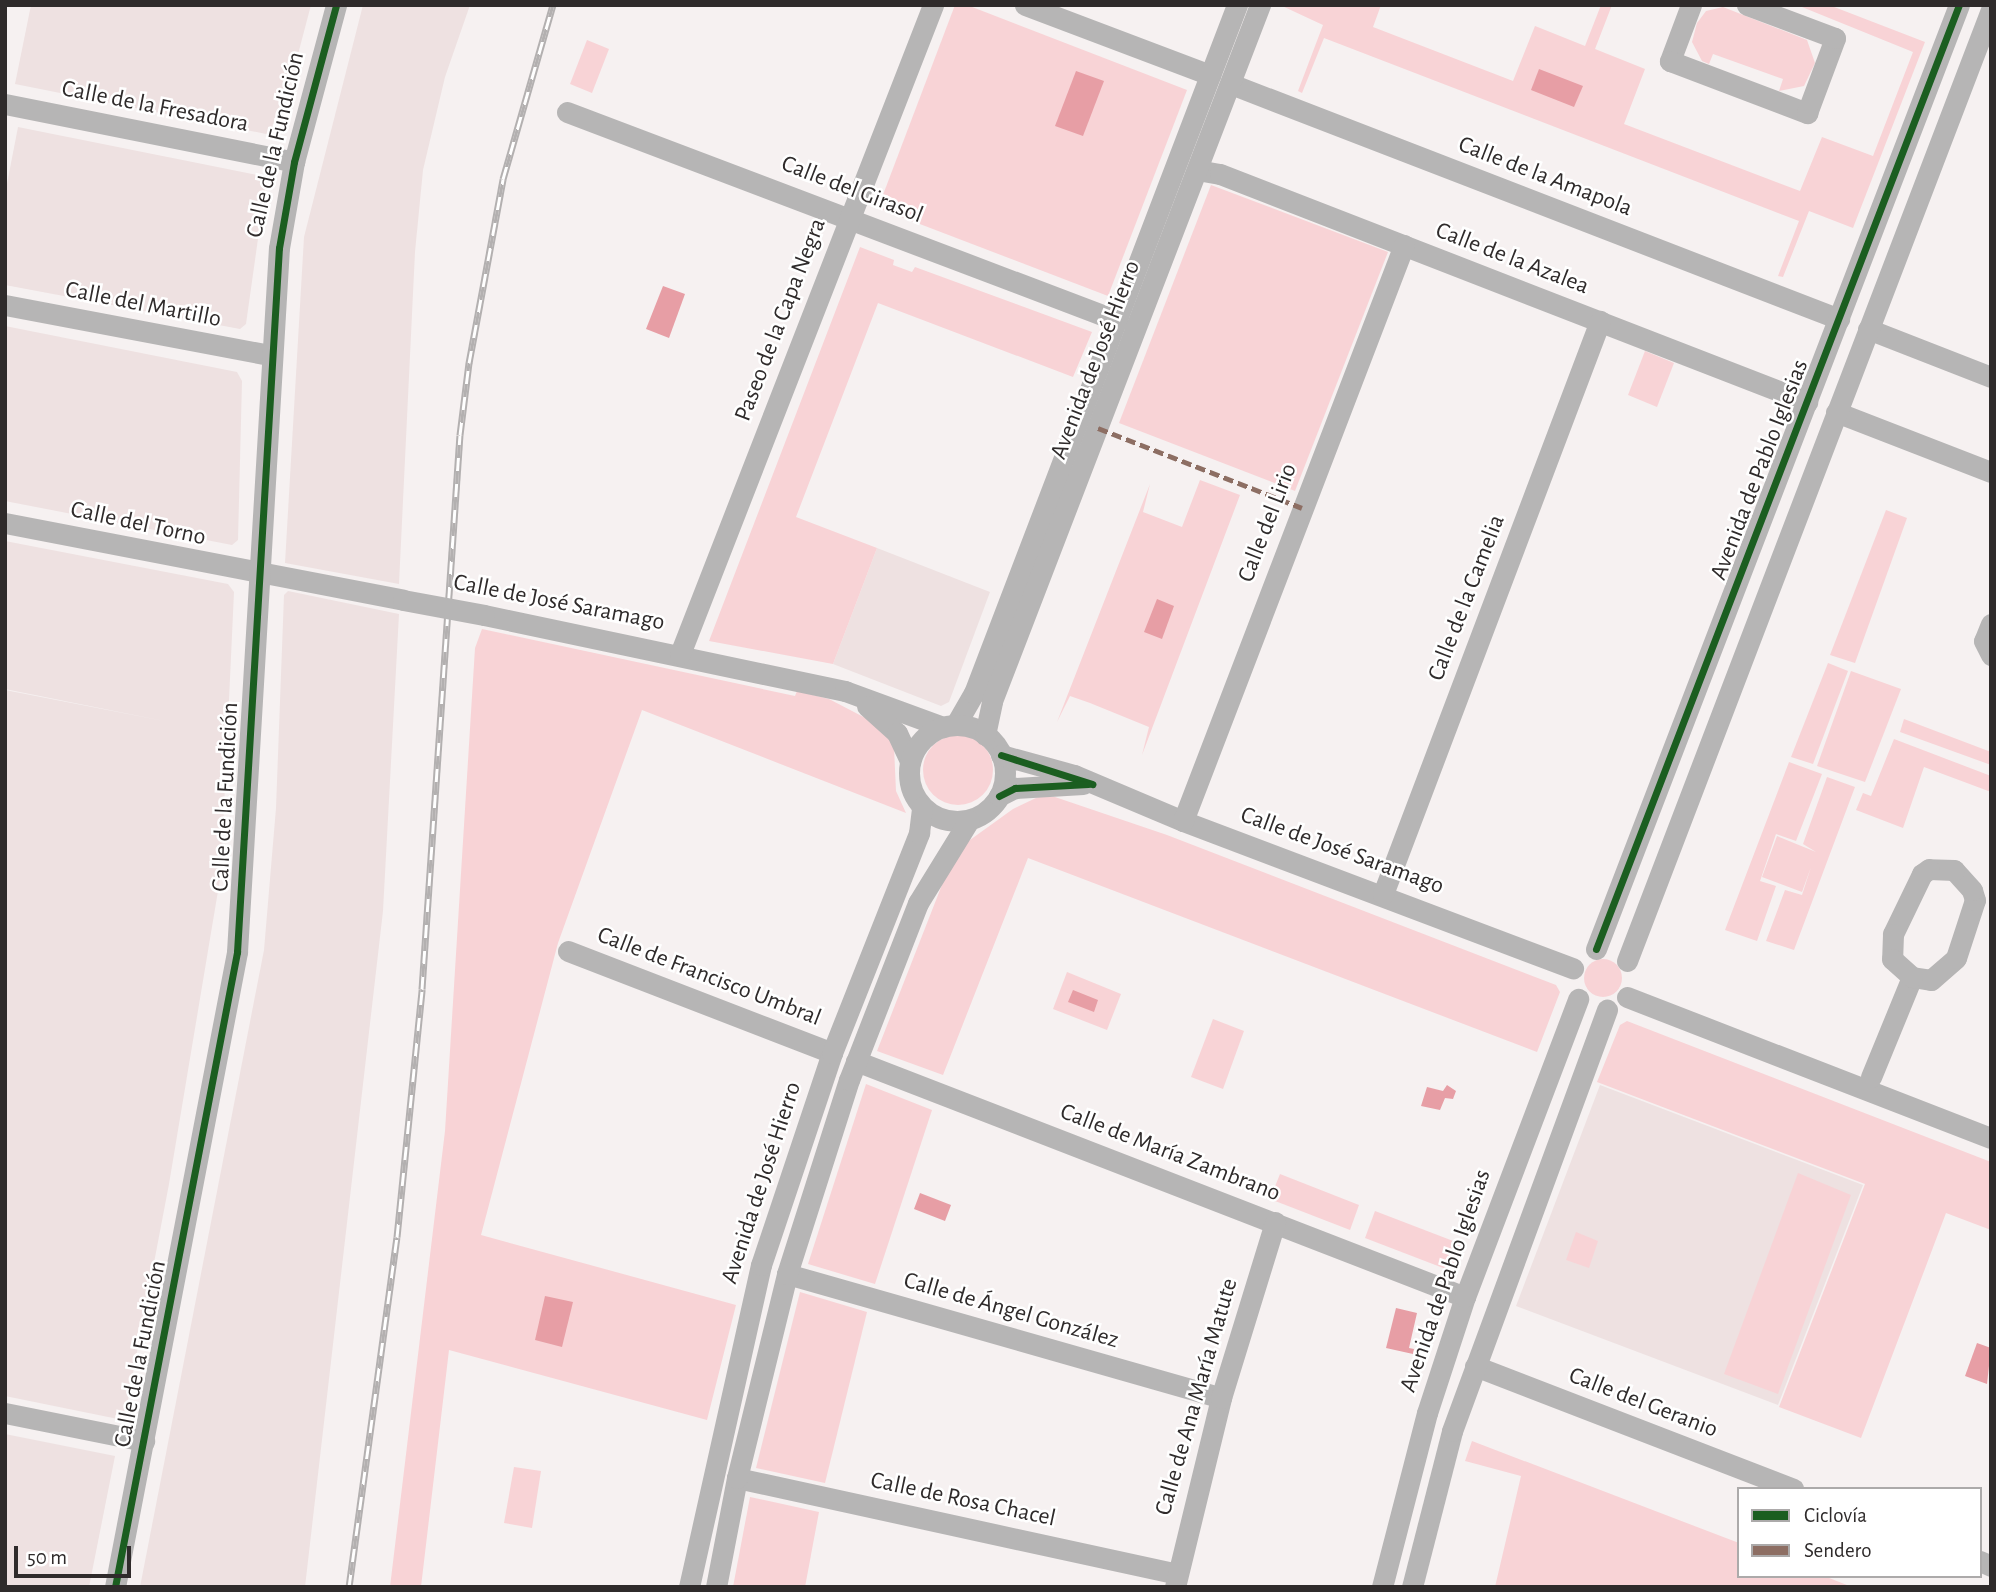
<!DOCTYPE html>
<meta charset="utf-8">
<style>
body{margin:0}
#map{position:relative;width:1996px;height:1592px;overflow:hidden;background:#f6f1f1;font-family:"Alegreya Sans",sans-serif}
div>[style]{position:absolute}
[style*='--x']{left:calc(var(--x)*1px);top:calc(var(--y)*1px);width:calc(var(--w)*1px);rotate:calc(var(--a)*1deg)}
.built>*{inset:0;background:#eee1e1}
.green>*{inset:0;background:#f8d3d6}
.round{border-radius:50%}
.water>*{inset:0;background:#e79ea5}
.minor>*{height:21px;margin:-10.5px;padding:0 10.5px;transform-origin:10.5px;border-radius:10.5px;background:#b6b5b5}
.minor>.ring{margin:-10.5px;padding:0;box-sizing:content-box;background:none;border:21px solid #b6b5b5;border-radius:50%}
.rail>*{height:7px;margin-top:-3.5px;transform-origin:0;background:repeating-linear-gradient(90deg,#fff 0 13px,#b3b0b0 0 26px);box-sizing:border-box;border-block:2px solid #b3b0b0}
.minor-bridge>*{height:21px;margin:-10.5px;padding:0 10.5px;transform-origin:10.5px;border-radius:10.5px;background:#b6b5b5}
.quiet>*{height:5px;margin-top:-2.5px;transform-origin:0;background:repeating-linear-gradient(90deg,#8d6e63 0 10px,transparent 0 15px)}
.cycleway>*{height:7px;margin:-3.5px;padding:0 3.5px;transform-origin:3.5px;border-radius:3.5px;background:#1b5e20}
span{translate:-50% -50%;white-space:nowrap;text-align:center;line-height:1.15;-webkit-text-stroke:5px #fff;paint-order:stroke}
.street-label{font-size:24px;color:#2f2b2b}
.frame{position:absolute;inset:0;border:7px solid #2f2b2b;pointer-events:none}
.legend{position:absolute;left:1737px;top:1487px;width:245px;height:91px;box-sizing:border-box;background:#fff;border:2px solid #acaaaa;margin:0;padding:9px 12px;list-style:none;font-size:21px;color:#2f2b2b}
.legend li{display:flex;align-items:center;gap:14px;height:35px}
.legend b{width:35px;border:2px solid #acaaaa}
.scale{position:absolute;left:14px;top:1546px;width:117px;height:32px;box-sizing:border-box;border:4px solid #2f2b2b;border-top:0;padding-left:9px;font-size:21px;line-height:24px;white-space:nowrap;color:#2f2b2b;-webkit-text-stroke:5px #fff;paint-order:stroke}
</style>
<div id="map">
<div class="built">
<div style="clip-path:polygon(31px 5px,311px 5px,278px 130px,271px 135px,15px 84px)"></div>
<div style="clip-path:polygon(363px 5px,470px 5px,445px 77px,423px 170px,415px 252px,399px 584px,285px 563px,304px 237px)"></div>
<div style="clip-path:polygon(18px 127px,262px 176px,266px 182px,246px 324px,240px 329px,5px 285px,5px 194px)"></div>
<div style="clip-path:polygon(5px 326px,237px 372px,242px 381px,238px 540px,232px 545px,5px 501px)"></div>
<div style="clip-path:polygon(5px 541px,228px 584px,234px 592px,221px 873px,169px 1184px,125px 1415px,118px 1419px,5px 1396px,5px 690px,164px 721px,5px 689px)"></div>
<div style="clip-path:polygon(877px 548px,990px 592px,949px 702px,941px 706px,833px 664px)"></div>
<div style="clip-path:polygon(288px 591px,399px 614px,383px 911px,305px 1587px,140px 1587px,264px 950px,276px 808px,284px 595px)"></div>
<div style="clip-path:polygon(1600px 1085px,1863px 1185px,1778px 1405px,1516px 1306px)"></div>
<div style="clip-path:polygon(5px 1434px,115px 1456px,89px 1587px,5px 1587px)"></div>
</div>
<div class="green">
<div style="clip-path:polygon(955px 5px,967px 5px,1187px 90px,1108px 296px,878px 208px)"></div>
<div style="clip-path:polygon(1280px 5px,1381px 5px,1373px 27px,1513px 81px,1535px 26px,1585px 46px,1601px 5px,1612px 5px,1595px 49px,1645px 69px,1624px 124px,1800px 191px,1822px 137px,1873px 156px,1913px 52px,1797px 5px,1829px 5px,1925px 42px,1853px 228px,1809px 211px,1783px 277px,1778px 276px,1799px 221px,1324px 38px,1302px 93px,1298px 91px,1323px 25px)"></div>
<div style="clip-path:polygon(1723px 7px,1807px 40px,1815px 63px,1804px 86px,1779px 91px,1783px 79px,1713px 54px,1709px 64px,1702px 61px,1692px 42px,1697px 23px,1706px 11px)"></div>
<div style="clip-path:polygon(587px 40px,609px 49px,592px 93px,570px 84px)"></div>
<div style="clip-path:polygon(1211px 185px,1388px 252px,1295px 491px,1119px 423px)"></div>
<div style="clip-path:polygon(860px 247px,894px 260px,893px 265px,912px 272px,915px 267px,1092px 332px,1073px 377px,878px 303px,796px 517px,877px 548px,833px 664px,709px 641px)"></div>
<div style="clip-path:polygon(1645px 351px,1674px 363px,1657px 407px,1628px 395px)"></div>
<div style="clip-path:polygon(1200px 480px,1240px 495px,1142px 755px,1149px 727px,1090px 703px,1070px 696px,1057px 722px,1150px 484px,1143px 512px,1182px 527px)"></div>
<div style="clip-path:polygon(1886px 510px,1907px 518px,1855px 663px,1830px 655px)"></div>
<div style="clip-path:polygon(482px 629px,795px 696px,797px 691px,829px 699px,877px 724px,887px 735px,894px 747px,896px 791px,906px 813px,642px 710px,558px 943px,481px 1235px,736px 1305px,707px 1420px,449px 1350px,421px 1587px,390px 1587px,445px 1131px,475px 648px)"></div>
<div style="clip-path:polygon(1828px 663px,1848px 671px,1813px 764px,1791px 757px)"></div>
<div style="clip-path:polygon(1851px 671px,1901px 689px,1865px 782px,1817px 766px)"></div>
<div style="clip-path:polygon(1904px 719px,1991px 752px,1991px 765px,1900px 732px)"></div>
<div class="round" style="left:923px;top:735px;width:70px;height:70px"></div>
<div style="clip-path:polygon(1894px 739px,1991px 776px,1991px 792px,1924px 767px,1903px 828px,1856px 810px,1863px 793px,1871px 796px)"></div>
<div style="clip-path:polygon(1789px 762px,1822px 774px,1796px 841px,1776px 834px,1760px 881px,1776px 886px,1757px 941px,1725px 930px)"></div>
<div style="clip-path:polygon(1827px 777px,1855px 787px,1794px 950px,1766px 941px,1785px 890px,1802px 895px,1811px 867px,1802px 892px,1762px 877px,1777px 836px,1816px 852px,1803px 844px)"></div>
<div style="clip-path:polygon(1038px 797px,1055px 797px,1167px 835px,1556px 985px,1560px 992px,1537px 1052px,1028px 858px,943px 1075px,877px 1051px,947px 872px,963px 845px,1013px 809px)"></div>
<div class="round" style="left:1584px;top:959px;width:38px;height:38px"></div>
<div style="clip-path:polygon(1067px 972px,1121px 994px,1107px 1030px,1053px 1009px)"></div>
<div style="clip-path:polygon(1213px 1019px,1244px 1031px,1223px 1089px,1191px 1077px)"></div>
<div style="clip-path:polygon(1627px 1021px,1991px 1162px,1991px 1230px,1946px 1213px,1861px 1438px,1779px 1407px,1865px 1184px,1597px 1082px,1620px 1025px)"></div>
<div style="clip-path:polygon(866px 1084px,932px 1110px,875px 1284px,808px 1264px)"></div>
<div style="clip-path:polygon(1798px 1173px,1851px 1195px,1778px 1394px,1724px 1374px)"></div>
<div style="clip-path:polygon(1280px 1174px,1359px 1205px,1350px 1230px,1270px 1199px)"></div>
<div style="clip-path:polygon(1375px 1211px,1461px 1244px,1451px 1271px,1365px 1238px)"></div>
<div style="clip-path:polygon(1576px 1232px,1598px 1241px,1589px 1268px,1566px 1260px)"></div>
<div style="clip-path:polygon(800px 1292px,867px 1312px,825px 1483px,756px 1468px)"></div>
<div style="clip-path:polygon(1472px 1441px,1739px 1543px,1739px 1576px,1824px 1576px,1852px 1587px,1495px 1587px,1521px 1476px,1465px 1461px)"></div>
<div style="clip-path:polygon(514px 1467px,541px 1471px,532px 1528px,504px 1523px)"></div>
<div style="clip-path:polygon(750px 1497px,819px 1512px,805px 1587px,733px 1587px)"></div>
</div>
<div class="water">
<div style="clip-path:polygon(1539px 69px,1583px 86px,1574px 107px,1531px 90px)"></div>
<div style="clip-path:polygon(1076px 71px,1104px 81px,1083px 136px,1055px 126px)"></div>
<div style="clip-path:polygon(663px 286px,685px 294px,669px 338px,646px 329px)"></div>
<div style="clip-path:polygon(1157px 599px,1174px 606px,1162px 639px,1144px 632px)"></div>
<div style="clip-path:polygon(1073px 990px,1098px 1000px,1094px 1012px,1068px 1002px)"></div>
<div style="clip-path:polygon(1447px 1085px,1456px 1091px,1453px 1099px,1445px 1098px,1440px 1110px,1421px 1106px,1427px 1087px,1443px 1091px)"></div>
<div style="clip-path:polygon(920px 1193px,951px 1205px,945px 1221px,914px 1209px)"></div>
<div style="clip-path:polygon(545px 1296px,573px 1302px,562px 1347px,535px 1340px)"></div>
<div style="clip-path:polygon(1396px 1308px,1417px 1313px,1409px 1348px,1414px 1349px,1413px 1354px,1386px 1348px)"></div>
<div style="clip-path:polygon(1977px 1343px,1991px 1348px,1987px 1384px,1965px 1376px)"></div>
</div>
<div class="minor">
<div style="--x:1025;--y:5;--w:198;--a:20.7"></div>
<div style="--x:1691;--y:5;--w:60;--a:110.6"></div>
<div style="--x:1670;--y:61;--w:147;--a:20.8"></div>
<div style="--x:1807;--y:113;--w:80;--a:-69.5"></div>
<div style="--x:1835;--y:38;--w:94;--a:-159.4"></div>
<div style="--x:1231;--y:84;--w:652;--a:21.13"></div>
<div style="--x:5;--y:104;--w:295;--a:11.3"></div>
<div style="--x:567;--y:112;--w:589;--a:20.77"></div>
<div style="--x:1197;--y:170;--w:23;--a:10"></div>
<div style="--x:1220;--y:174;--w:630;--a:21.23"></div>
<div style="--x:5;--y:305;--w:270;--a:10.7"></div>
<div style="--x:1868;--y:329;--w:132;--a:21.3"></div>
<div style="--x:1836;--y:412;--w:166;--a:21.2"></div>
<div style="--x:5;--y:523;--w:405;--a:10.9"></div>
<div style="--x:484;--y:615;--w:369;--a:11.9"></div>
<div style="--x:845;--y:691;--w:104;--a:20.2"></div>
<div style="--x:1991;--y:624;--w:18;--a:112"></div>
<div style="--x:1984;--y:641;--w:16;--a:63"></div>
<div style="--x:680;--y:654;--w:697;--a:-68.7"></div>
<div style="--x:867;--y:706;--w:40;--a:42"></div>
<div style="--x:897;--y:733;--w:31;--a:65"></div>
<div style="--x:956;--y:724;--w:36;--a:-60"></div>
<div style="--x:974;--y:693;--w:737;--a:-69.08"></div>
<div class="ring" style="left:909px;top:725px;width:75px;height:75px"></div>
<div style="--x:985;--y:735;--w:35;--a:-78"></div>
<div style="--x:992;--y:701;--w:746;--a:-68.94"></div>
<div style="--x:1001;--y:755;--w:76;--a:15.3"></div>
<div style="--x:1074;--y:775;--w:118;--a:22.9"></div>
<div style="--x:1183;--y:821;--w:417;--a:20.7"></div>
<div style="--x:999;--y:796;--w:18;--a:-27"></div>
<div style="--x:1015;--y:788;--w:68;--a:-3.4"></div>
<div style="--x:1183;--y:821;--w:617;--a:-69.01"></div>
<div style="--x:1383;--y:894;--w:613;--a:-69.26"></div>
<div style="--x:1596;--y:949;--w:1011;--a:-68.97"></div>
<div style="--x:568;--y:951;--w:283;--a:21.1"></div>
<div style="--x:1627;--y:961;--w:1018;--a:-69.06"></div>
<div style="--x:1627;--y:997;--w:390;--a:21.2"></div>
<div style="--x:856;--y:1061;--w:653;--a:21.18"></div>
<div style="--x:1871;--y:1077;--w:108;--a:-67.7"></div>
<div style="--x:1912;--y:977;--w:19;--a:9"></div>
<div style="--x:1931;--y:980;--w:33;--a:-41"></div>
<div style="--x:1956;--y:958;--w:61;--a:-71.9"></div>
<div style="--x:1975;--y:900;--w:10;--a:-107"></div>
<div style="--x:1972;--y:890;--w:27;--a:-132"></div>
<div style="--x:1954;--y:870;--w:25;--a:-178"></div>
<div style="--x:1929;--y:869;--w:9;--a:144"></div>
<div style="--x:1922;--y:874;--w:67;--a:115.8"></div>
<div style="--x:1893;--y:934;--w:25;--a:92"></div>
<div style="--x:1892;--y:959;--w:27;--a:42"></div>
<div style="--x:787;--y:1274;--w:451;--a:15.9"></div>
<div style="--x:1475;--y:1366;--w:341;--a:21.1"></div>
<div style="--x:5;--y:1413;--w:142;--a:11.4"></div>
<div style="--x:737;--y:1478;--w:450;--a:12.3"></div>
<div style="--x:1980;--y:1561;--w:12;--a:24"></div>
<div style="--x:115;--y:1587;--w:647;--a:-79.12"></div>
<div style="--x:237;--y:952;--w:705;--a:-86.59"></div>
<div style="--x:279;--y:248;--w:87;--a:-80.1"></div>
<div style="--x:294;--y:162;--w:163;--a:-75"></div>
<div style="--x:689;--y:1587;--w:330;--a:-77.4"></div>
<div style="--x:761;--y:1265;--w:224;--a:-71.5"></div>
<div style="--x:832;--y:1053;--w:237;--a:-68.4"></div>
<div style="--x:919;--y:833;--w:26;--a:-83"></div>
<div style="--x:716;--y:1587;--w:111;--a:-79.1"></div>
<div style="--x:737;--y:1478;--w:210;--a:-76.2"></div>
<div style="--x:787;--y:1274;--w:204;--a:-72.3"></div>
<div style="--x:849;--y:1080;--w:190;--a:-68.7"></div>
<div style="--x:918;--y:903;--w:97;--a:-58.4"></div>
<div style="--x:1175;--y:1587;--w:195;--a:-76.3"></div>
<div style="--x:1221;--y:1398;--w:184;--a:-72.9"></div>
<div style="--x:1382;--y:1587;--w:180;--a:-75.5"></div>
<div style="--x:1427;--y:1413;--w:122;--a:-71.9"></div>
<div style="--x:1465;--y:1297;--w:319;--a:-69.2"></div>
<div style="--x:1412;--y:1587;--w:161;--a:-75.6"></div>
<div style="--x:1452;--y:1431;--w:449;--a:-69.8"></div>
</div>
<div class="rail">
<div style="--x:349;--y:1587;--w:353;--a:-82.2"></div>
<div style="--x:397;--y:1237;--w:249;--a:-84.2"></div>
<div style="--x:422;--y:989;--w:555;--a:-86.08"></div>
<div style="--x:460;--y:435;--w:73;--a:-82.9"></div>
<div style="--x:469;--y:363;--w:187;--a:-79.5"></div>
<div style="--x:503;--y:179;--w:181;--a:-74"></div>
</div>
<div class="minor-bridge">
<div style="--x:403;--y:600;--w:82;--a:10.5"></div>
</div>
<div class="quiet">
<div style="--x:1098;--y:428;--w:219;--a:21.4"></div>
</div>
<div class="cycleway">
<div style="--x:1001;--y:755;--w:96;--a:17.7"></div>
<div style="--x:999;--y:796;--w:18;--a:-27"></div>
<div style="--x:1015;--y:788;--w:73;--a:-3.1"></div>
<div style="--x:1596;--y:949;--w:1011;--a:-68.97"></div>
<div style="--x:115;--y:1587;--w:647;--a:-79.12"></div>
<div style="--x:237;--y:952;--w:705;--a:-86.59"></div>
<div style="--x:279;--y:248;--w:87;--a:-80.1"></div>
<div style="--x:294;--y:162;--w:163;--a:-75"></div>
</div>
<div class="street-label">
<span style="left:155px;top:107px;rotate:11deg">Calle de la Fresadora</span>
<span style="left:276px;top:145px;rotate:-77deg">Calle de la Fundición</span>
<span style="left:1545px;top:177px;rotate:21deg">Calle de la Amapola</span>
<span style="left:852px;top:190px;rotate:21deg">Calle del Girasol</span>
<span style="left:1512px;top:259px;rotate:21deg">Calle de la Azalea</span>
<span style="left:143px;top:305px;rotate:11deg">Calle del Martillo</span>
<span style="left:781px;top:320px;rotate:-69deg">Paseo de la Capa Negra</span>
<span style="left:1096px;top:360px;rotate:-69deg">Avenida de José Hierro</span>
<span style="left:1760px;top:470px;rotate:-69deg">Avenida de Pablo Iglesias</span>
<span style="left:1268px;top:523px;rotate:-69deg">Calle del Lirio</span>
<span style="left:138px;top:524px;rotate:12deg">Calle del Torno</span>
<span style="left:1467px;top:598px;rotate:-69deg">Calle de la Camelia</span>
<span style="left:559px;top:603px;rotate:11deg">Calle de José Saramago</span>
<span style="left:226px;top:797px;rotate:-87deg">Calle de la Fundición</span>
<span style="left:1342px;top:851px;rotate:20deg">Calle de José Saramago</span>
<span style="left:709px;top:977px;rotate:21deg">Calle de Francisco Umbral</span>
<span style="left:1170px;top:1153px;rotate:21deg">Calle de María Zambrano</span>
<span style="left:762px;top:1183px;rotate:-72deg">Avenida de José Hierro</span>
<span style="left:1446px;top:1281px;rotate:-71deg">Avenida de Pablo Iglesias</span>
<span style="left:1011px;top:1311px;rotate:16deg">Calle de Ángel González</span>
<span style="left:141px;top:1354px;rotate:-79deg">Calle de la Fundición</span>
<span style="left:1197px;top:1397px;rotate:-74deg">Calle de Ana María Matute</span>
<span style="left:1643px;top:1403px;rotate:21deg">Calle del Geranio</span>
<span style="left:963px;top:1500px;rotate:12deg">Calle de Rosa Chacel</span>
</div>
<div class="frame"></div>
<ul class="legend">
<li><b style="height:9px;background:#1b5e20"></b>Ciclovía</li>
<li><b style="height:9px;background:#8d6e63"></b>Sendero</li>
</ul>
<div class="scale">50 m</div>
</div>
